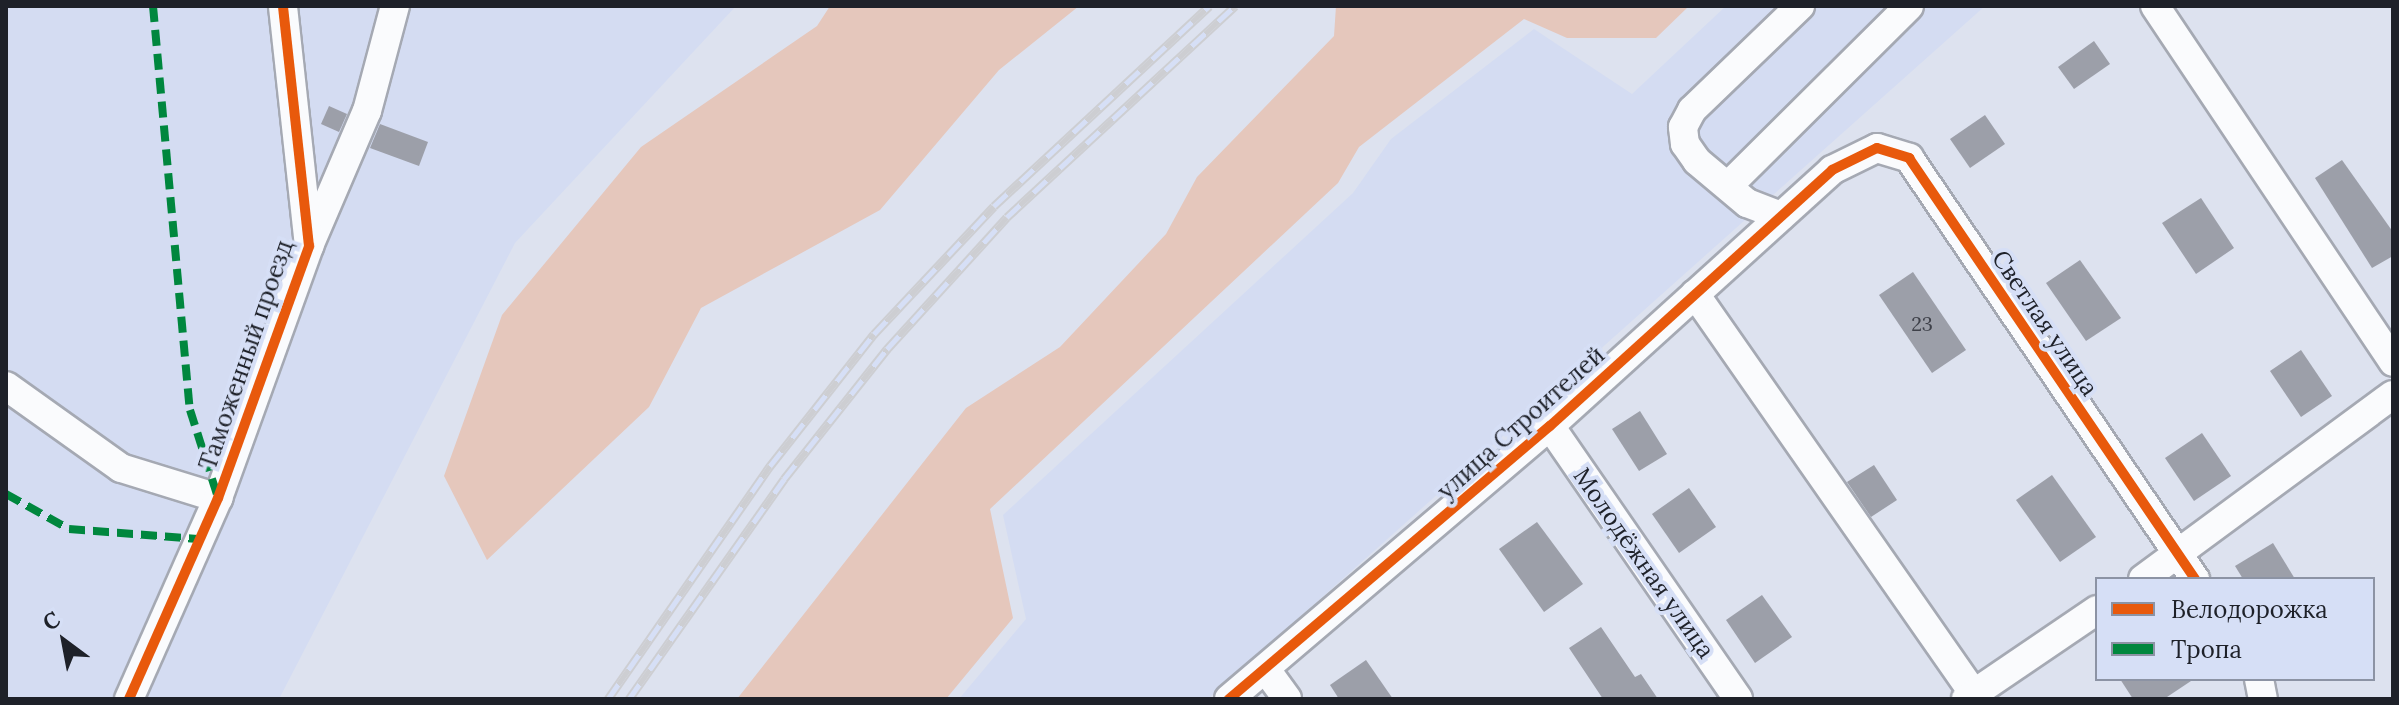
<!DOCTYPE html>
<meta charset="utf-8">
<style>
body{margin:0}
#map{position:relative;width:2399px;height:705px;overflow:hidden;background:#dde2ef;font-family:Lora,serif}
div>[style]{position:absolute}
.built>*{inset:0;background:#d4dcf2}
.green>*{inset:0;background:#e5c7bc}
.building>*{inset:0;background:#9c9fa9}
.roads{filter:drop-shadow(2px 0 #a5a9b3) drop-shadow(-2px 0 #a5a9b3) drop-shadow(0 2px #a5a9b3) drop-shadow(0 -2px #a5a9b3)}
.minor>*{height:28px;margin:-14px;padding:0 14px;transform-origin:14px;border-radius:14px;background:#fafbfd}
.rail>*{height:9px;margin-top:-4.5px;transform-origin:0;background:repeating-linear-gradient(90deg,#d6dff6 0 18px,#cdced2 0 36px);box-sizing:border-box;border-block:2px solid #cdced2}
.quiet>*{height:8px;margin-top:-4px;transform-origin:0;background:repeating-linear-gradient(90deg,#00873e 0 16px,transparent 0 24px)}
.cycleway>*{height:10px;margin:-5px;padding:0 5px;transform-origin:5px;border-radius:5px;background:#e8590c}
span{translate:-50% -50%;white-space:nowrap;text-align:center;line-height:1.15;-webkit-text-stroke:8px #d6dff6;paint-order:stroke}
.number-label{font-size:20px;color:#3e4049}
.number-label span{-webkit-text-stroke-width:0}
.street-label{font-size:24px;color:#1e2129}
.frame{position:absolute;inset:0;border:8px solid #1e2129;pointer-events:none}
.legend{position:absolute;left:2095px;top:577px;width:280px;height:104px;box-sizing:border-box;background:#d6dff6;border:2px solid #8c93a4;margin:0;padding:10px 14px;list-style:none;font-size:24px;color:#1e2129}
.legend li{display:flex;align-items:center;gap:16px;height:40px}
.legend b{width:40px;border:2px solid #8c93a4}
.north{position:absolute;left:24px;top:601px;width:80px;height:80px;-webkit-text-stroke:6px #d6dff6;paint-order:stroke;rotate:328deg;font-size:22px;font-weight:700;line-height:32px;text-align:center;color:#1e2129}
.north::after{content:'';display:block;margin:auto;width:28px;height:36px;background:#1e2129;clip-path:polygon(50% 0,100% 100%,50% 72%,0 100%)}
</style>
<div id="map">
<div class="built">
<i style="clip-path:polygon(6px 6px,736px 6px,515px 243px,279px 699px,6px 699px)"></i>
<i style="clip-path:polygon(1726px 6px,1985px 6px,1208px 699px,959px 699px,1026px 619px,1003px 515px,1353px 193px,1391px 139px,1534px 29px,1632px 94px)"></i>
</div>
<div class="green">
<i style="clip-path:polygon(830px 6px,1079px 6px,999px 70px,880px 210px,701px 308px,649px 407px,487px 560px,444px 476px,502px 315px,641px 147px,817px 26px)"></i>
<i style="clip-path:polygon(1336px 6px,1689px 6px,1656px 38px,1567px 38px,1524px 19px,1359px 147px,1338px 183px,990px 509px,1013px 618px,946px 699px,737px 699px,966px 408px,1060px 347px,1166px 234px,1197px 177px,1334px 36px)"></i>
</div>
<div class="building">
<i style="clip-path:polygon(2094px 41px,2110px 64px,2074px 89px,2058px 67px)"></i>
<i style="clip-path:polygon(329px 106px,347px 114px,339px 132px,321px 124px)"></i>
<i style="clip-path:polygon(1985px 115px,2005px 144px,1970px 168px,1950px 139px)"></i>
<i style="clip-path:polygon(380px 124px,428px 142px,419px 166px,370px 148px)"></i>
<i style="clip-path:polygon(2342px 160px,2393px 232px,2393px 256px,2372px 268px,2315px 178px)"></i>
<i style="clip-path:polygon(2201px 198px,2234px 248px,2196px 274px,2162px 223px)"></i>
<i style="clip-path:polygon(2080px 260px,2121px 318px,2086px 341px,2046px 283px)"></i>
<i style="clip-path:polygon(1913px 272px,1966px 350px,1932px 373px,1879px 295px)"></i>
<i style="clip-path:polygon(2301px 350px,2332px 396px,2301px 417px,2270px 371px)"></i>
<i style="clip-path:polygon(1640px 411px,1667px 454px,1639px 471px,1612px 429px)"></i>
<i style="clip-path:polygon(2202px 433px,2231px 476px,2194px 501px,2165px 458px)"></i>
<i style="clip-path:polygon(1874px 465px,1897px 500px,1871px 517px,1847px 482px)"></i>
<i style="clip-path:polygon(2052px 475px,2096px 537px,2060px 562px,2016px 500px)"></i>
<i style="clip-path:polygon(1689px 488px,1716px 527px,1679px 553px,1652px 514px)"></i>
<i style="clip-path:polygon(1537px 522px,1583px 584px,1544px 612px,1499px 549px)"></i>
<i style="clip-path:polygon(2273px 543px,2295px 579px,2243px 579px,2235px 566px)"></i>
<i style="clip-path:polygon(1762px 595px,1792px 637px,1755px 663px,1726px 620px)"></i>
<i style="clip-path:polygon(1601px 627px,1635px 677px,1641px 674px,1658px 699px,1603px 699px,1569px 648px)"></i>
<i style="clip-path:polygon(1366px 660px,1393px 699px,1339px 699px,1330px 685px)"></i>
<i style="clip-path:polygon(2120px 679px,2194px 679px,2164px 699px,2133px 699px)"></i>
</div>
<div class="roads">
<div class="minor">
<i style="left:2155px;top:6px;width:428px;rotate:56.2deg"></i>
<i style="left:1728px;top:186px;width:255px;rotate:-44.8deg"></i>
<i style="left:1781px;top:216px;width:36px;rotate:-159deg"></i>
<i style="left:1747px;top:203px;width:65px;rotate:-140deg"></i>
<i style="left:1697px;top:161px;width:21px;rotate:-125deg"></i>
<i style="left:1685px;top:144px;width:17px;rotate:-97deg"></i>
<i style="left:1683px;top:127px;width:19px;rotate:-62deg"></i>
<i style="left:1692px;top:110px;width:150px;rotate:-43.9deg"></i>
<i style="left:309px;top:246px;width:147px;rotate:-66.8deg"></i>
<i style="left:367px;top:111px;width:109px;rotate:-75.1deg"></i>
<i style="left:1695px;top:294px;width:494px;rotate:55.1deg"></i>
<i style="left:6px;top:386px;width:141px;rotate:35.5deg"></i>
<i style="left:121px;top:468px;width:102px;rotate:17.2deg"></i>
<i style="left:1550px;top:426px;width:331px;rotate:55.4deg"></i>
<i style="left:2143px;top:579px;width:310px;rotate:-36.4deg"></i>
<i style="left:1267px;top:671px;width:34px;rotate:54deg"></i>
<i style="left:2259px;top:679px;width:20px;rotate:79deg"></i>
<i style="left:129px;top:699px;width:220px;rotate:-66.1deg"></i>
<i style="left:218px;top:498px;width:268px;rotate:-70.1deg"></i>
<i style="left:309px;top:246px;width:241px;rotate:-96.2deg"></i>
<i style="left:1229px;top:699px;width:421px;rotate:-40.4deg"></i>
<i style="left:1550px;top:426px;width:381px;rotate:-42.2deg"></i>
<i style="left:1832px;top:170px;width:50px;rotate:-26.1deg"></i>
<i style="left:1877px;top:148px;width:34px;rotate:17deg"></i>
<i style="left:1909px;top:158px;width:509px;rotate:55.81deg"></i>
<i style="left:1966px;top:699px;width:158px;rotate:-34.2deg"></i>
</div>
</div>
<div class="rail">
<i style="left:608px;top:699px;width:284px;rotate:-55.2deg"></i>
<i style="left:770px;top:466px;width:168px;rotate:-51.8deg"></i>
<i style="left:874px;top:334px;width:175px;rotate:-46.8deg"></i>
<i style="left:994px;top:206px;width:294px;rotate:-42.9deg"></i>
<i style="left:629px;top:699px;width:269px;rotate:-54.8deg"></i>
<i style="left:784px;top:479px;width:166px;rotate:-51.6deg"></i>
<i style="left:887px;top:349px;width:178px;rotate:-47.7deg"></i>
<i style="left:1007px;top:217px;width:311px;rotate:-42.8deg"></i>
</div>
<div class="quiet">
<i style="left:153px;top:6px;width:406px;rotate:84.8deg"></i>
<i style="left:190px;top:410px;width:92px;rotate:72.3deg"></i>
<i style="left:6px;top:494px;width:72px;rotate:29.1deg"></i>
<i style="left:69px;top:529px;width:129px;rotate:4.4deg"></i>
</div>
<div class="cycleway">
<i style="left:129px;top:699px;width:220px;rotate:-66.1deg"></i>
<i style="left:218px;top:498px;width:268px;rotate:-70.1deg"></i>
<i style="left:309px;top:246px;width:241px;rotate:-96.2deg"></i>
<i style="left:1229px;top:699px;width:421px;rotate:-40.4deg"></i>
<i style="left:1550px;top:426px;width:381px;rotate:-42.2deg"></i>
<i style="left:1832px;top:170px;width:50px;rotate:-26.1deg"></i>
<i style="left:1877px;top:148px;width:34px;rotate:17deg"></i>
<i style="left:1909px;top:158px;width:509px;rotate:55.81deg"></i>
</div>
<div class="number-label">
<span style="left:1922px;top:323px">23</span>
</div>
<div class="street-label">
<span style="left:2045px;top:323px;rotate:56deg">Светлая улица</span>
<span style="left:246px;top:355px;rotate:-71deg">Таможенный проезд</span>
<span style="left:1521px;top:423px;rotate:-42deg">улица Строителей</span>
<span style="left:1644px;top:563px;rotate:55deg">Молодёжная улица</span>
</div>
<div class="frame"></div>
<ul class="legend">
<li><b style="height:10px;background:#e8590c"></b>Велодорожка</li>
<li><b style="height:10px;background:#00873e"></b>Тропа</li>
</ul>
<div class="north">С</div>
</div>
